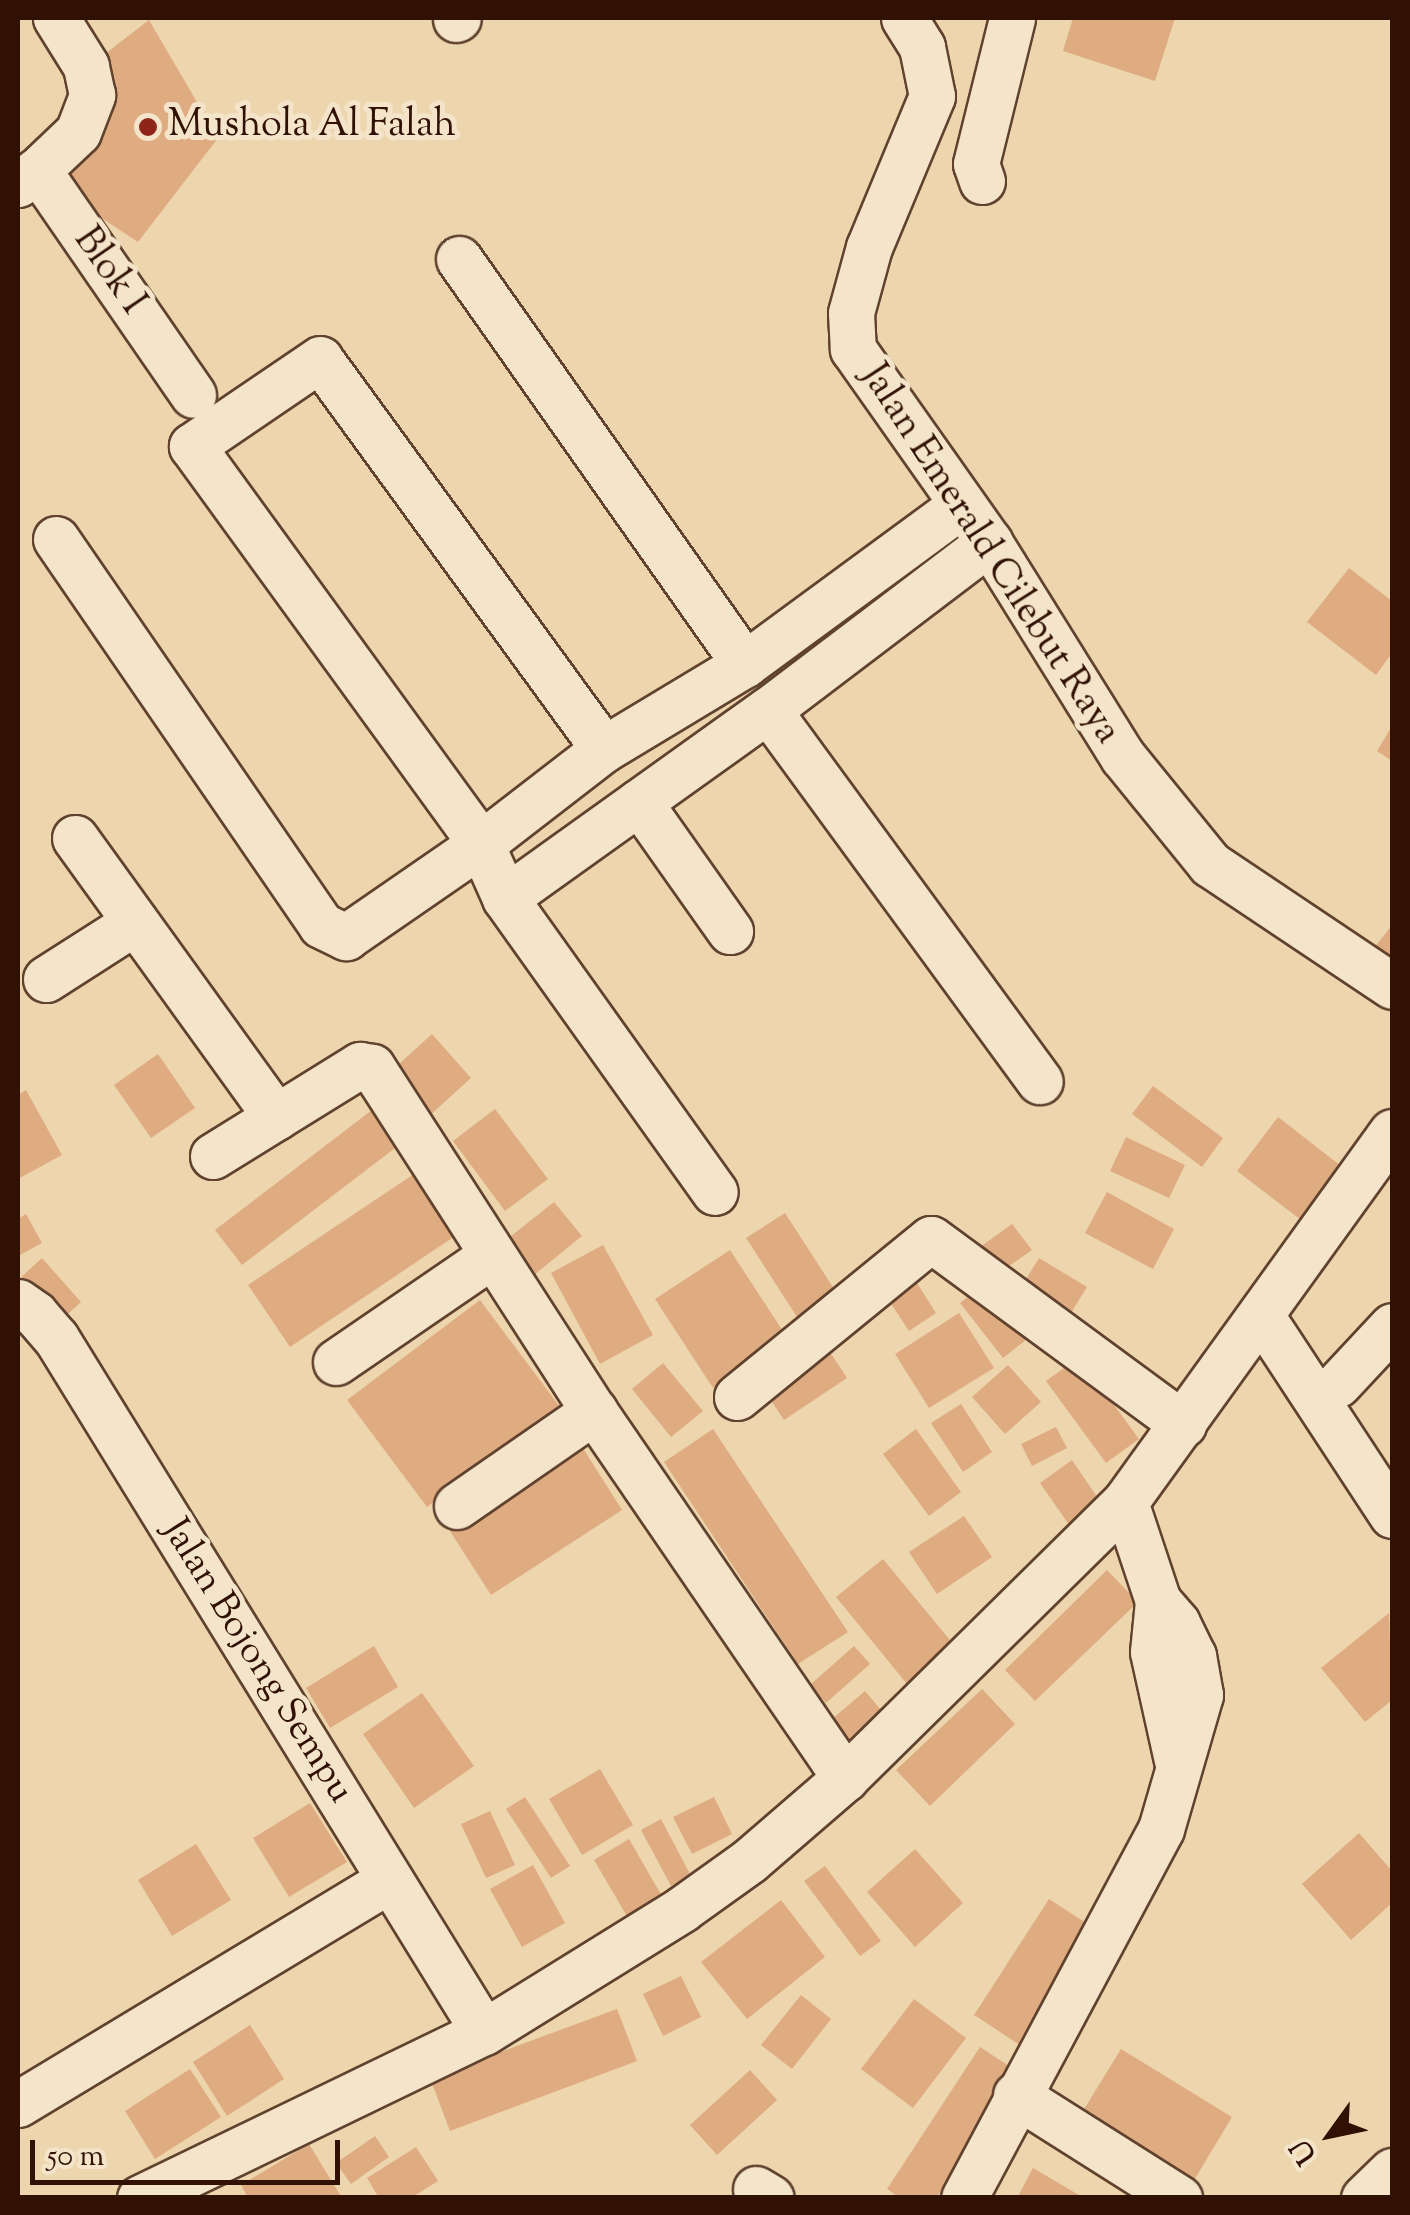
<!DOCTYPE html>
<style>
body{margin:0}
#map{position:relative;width:1410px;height:2215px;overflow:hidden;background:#edd6ae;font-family:"Sorts Mill Goudy",serif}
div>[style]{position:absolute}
.building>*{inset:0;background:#dfab81}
.roads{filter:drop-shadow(2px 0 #60422e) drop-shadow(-2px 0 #60422e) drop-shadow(0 2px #60422e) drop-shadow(0 -2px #60422e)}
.minor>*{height:45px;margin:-22.5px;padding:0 22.5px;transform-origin:22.5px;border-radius:22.5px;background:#f3e4ca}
.dots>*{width:28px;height:28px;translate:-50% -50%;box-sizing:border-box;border:5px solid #f3e4ca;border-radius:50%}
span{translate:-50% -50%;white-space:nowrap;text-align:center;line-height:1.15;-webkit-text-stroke:10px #f3e4ca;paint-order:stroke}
.poi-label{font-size:38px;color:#311103}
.left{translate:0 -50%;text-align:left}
.street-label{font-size:38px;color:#311103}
.frame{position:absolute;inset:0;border:20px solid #311103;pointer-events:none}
.north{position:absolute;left:1280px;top:2085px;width:100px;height:100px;-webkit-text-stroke:8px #f3e4ca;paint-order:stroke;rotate:237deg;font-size:28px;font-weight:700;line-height:40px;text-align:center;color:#311103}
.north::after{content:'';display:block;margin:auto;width:35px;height:45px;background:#311103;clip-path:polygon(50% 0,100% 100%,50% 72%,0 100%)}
.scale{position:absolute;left:30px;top:2140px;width:310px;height:45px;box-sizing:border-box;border:5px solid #311103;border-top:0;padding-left:12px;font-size:30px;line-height:35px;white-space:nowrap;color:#311103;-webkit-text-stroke:8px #f3e4ca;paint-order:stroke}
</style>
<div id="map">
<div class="building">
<i style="clip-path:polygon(1073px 18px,1175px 18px,1155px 81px,1063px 51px)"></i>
<i style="clip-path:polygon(149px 20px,218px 138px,138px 242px,77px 202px,49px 162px,88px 67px)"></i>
<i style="clip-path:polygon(1349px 568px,1392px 601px,1392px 653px,1376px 675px,1307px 622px)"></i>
<i style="clip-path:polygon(1392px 726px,1392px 761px,1377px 751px)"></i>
<i style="clip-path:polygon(1392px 925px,1392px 978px,1367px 957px)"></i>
<i style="clip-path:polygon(432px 1034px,471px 1078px,427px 1118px,388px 1074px)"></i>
<i style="clip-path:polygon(158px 1054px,195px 1108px,151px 1138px,114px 1085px)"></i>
<i style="clip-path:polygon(1153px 1086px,1223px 1138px,1202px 1167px,1132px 1114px)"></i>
<i style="clip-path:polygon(26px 1090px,62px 1155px,18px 1179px,18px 1095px)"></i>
<i style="clip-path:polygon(495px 1109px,548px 1179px,505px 1211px,453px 1141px)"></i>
<i style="clip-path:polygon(372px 1110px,399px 1145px,242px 1265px,215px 1230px)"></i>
<i style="clip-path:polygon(1278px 1117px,1350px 1173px,1309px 1226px,1237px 1171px)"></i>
<i style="clip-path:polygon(1126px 1137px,1185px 1165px,1169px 1198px,1110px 1171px)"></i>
<i style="clip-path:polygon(420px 1170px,461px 1232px,290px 1347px,248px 1285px)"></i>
<i style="clip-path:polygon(1107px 1192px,1174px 1229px,1153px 1269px,1085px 1233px)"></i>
<i style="clip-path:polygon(554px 1202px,582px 1236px,534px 1275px,506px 1240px)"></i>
<i style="clip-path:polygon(785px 1213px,838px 1295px,799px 1320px,746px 1238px)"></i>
<i style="clip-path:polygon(26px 1214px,42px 1243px,18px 1256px,18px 1219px)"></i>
<i style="clip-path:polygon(1012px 1224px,1032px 1250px,999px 1273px,980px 1247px)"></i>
<i style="clip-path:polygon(603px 1245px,653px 1335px,600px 1364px,551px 1273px)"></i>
<i style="clip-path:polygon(730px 1250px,788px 1339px,713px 1388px,655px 1299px)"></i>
<i style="clip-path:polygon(42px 1258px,81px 1302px,53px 1328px,18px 1289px,18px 1280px)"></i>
<i style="clip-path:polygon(1039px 1258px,1087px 1287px,1066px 1321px,1018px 1292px)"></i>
<i style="clip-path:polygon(908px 1269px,936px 1313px,909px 1331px,880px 1287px)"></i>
<i style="clip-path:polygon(988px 1281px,1031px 1336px,1003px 1358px,960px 1303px)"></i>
<i style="clip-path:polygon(480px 1300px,560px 1407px,427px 1507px,347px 1400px)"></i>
<i style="clip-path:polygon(959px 1313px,994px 1368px,929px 1408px,895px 1354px)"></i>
<i style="clip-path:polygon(830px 1352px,847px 1378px,784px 1420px,767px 1394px)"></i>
<i style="clip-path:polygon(1079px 1357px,1139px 1439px,1106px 1463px,1046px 1381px)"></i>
<i style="clip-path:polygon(663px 1363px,703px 1411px,671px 1437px,632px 1389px)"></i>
<i style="clip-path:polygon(1008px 1365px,1041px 1402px,1005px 1434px,972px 1397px)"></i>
<i style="clip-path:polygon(961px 1404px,992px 1452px,963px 1472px,931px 1423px)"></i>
<i style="clip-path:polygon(1056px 1427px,1067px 1448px,1032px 1466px,1021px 1444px)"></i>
<i style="clip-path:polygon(713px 1429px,848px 1632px,798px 1664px,664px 1462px)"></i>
<i style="clip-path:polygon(916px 1429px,961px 1492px,929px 1516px,883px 1454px)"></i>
<i style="clip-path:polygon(579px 1442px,622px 1510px,491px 1595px,448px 1528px)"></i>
<i style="clip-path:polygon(1072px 1460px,1106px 1510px,1074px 1532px,1040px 1483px)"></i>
<i style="clip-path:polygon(964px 1516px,992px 1557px,937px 1594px,909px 1552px)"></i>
<i style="clip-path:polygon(883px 1559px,954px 1645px,907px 1684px,836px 1597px)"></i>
<i style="clip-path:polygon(1107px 1570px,1138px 1602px,1035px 1701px,1005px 1670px)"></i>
<i style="clip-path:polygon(1389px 1613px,1392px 1700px,1365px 1722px,1321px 1668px)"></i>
<i style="clip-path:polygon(374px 1646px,398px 1687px,330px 1728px,306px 1688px)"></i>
<i style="clip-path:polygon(854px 1646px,870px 1664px,826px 1703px,810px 1685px)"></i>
<i style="clip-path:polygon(982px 1689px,1015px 1724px,930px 1806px,896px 1770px)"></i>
<i style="clip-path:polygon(865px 1691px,892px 1723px,859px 1751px,832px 1719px)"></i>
<i style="clip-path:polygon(422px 1693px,474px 1766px,414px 1808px,363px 1734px)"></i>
<i style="clip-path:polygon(600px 1769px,633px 1825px,582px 1855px,549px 1799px)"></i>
<i style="clip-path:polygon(525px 1797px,570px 1866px,551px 1878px,506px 1809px)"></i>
<i style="clip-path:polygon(714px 1797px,732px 1834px,692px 1854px,673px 1817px)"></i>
<i style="clip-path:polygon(310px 1803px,347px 1862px,289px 1897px,253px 1838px)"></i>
<i style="clip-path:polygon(490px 1811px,515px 1865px,486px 1878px,461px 1824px)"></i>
<i style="clip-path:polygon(661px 1819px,691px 1876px,671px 1886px,641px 1830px)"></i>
<i style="clip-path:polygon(1359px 1833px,1392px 1871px,1392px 1903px,1351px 1940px,1302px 1884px)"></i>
<i style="clip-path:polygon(629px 1839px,663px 1898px,628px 1918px,594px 1860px)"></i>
<i style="clip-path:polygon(196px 1844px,231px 1900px,172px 1936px,138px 1880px)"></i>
<i style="clip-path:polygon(915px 1849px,963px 1903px,915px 1947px,867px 1892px)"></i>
<i style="clip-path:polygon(533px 1865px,565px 1923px,522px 1947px,490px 1889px)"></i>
<i style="clip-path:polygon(825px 1866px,881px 1941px,860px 1956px,804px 1881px)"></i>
<i style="clip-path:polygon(1049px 1899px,1097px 1930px,1023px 2047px,974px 2015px)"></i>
<i style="clip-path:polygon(781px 1900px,825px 1957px,747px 2019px,701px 1962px)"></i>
<i style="clip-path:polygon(681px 1976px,701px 2017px,663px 2036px,643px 1994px)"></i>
<i style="clip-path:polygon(801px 1995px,831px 2019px,792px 2069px,761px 2045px)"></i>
<i style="clip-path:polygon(914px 1999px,966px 2038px,913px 2108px,861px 2069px)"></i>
<i style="clip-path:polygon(617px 2009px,637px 2061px,450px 2131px,430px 2078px)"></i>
<i style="clip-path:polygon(250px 2025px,284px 2079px,227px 2116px,193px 2062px)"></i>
<i style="clip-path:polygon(980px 2047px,1018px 2072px,936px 2198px,900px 2198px,887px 2189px)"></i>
<i style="clip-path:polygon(1121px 2049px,1232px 2117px,1190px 2187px,1078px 2119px)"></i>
<i style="clip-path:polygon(190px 2069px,221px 2117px,155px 2159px,125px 2111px)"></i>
<i style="clip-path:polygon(750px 2070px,777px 2100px,717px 2155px,690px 2125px)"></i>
<i style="clip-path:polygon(375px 2136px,389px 2157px,351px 2184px,336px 2163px)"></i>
<i style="clip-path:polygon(309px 2144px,342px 2198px,248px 2198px,241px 2185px)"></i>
<i style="clip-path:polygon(416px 2147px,438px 2181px,411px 2198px,379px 2198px,367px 2178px)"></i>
<i style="clip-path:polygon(1033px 2168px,1084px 2198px,1017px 2198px)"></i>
</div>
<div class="roads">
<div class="minor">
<i style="left:904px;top:18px;width:34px;rotate:58deg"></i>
<i style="left:922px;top:47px;width:50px;rotate:78.5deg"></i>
<i style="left:932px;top:96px;width:164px;rotate:112.6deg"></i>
<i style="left:869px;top:247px;width:68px;rotate:105.3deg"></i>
<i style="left:851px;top:313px;width:36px;rotate:87deg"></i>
<i style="left:853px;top:349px;width:236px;rotate:54.8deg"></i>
<i style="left:989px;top:542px;width:253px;rotate:58.1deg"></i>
<i style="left:1123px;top:757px;width:138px;rotate:50.9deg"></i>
<i style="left:1210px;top:864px;width:219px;rotate:33.8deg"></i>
<i style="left:456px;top:19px;width:2px;rotate:-27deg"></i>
<i style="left:38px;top:170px;width:55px;rotate:-43.5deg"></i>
<i style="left:78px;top:132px;width:40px;rotate:-69deg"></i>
<i style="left:92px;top:95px;width:30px;rotate:-102deg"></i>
<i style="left:86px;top:66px;width:57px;rotate:-122deg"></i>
<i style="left:982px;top:181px;width:18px;rotate:-109deg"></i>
<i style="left:976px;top:164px;width:150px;rotate:-76.1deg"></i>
<i style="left:18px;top:184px;width:24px;rotate:-35deg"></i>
<i style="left:38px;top:170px;width:273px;rotate:55.4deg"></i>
<i style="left:459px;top:259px;width:496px;rotate:54.8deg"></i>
<i style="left:56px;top:539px;width:468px;rotate:55.5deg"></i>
<i style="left:321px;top:925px;width:28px;rotate:26deg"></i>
<i style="left:346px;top:937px;width:164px;rotate:-34.6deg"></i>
<i style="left:481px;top:844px;width:155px;rotate:-37.7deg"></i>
<i style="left:604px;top:749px;width:165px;rotate:-31.1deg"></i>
<i style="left:745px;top:664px;width:267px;rotate:-36.3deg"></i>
<i style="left:768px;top:710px;width:460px;rotate:53.8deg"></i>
<i style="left:604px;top:749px;width:482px;rotate:-126.1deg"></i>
<i style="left:320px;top:359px;width:155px;rotate:145.8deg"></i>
<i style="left:192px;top:446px;width:492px;rotate:54deg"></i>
<i style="left:481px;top:844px;width:59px;rotate:66deg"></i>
<i style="left:505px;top:898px;width:361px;rotate:54.5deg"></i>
<i style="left:639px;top:802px;width:158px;rotate:54.8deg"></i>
<i style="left:75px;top:838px;width:344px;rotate:54.2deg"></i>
<i style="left:505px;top:898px;width:323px;rotate:-35.6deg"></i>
<i style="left:768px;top:710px;width:278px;rotate:-37.2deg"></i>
<i style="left:46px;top:979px;width:106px;rotate:-32.6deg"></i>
<i style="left:213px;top:1156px;width:173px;rotate:-31.8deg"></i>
<i style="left:360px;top:1065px;width:12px;rotate:9deg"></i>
<i style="left:372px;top:1067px;width:409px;rotate:57.2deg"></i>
<i style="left:594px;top:1411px;width:445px;rotate:55.6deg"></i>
<i style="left:18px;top:1302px;width:21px;rotate:35deg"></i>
<i style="left:35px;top:1314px;width:32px;rotate:49deg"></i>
<i style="left:56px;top:1338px;width:815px;rotate:58.34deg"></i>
<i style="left:1262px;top:1317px;width:237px;rotate:56.7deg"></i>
<i style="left:336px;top:1362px;width:189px;rotate:-34.4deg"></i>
<i style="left:1338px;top:1384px;width:79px;rotate:-47deg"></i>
<i style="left:737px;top:1397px;width:250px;rotate:-39.2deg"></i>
<i style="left:931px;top:1239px;width:313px;rotate:36.3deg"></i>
<i style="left:457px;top:1506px;width:167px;rotate:-34.7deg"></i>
<i style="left:1158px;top:1601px;width:51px;rotate:95.6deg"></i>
<i style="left:1153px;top:1652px;width:111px;rotate:77.5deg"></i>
<i style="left:1016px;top:2095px;width:193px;rotate:32.3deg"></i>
<i style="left:18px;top:2104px;width:434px;rotate:-31.1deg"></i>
<i style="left:756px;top:2189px;width:17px;rotate:31deg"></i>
<i style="left:140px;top:2198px;width:382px;rotate:-25.8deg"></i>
<i style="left:484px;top:2032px;width:233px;rotate:-31.8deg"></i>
<i style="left:682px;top:1909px;width:82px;rotate:-35.6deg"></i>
<i style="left:749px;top:1861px;width:127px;rotate:-40.8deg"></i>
<i style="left:845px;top:1778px;width:393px;rotate:-44.6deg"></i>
<i style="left:1125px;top:1502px;width:456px;rotate:-54.2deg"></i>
<i style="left:964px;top:2198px;width:418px;rotate:-61.9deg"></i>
<i style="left:1161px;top:1829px;width:140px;rotate:-73.8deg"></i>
<i style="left:1200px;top:1695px;width:40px;rotate:-100deg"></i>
<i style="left:1193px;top:1656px;width:37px;rotate:-116deg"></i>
<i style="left:1177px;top:1623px;width:29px;rotate:-131deg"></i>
<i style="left:1158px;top:1601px;width:104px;rotate:-108.4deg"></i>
<i style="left:1364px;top:2198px;width:39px;rotate:-44deg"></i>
</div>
</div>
<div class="dots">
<i style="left:148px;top:127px;background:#8f2418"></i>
</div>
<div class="poi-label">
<span class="left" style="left:168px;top:127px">Mushola Al Falah</span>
</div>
<div class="street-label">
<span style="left:108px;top:272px;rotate:55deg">Blok I</span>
<span style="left:989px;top:555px;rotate:57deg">Jalan Emerald Cilebut Raya</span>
<span style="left:256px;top:1662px;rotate:58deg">Jalan Bojong Sempu</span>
</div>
<div class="frame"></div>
<div class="north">U</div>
<div class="scale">50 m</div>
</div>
